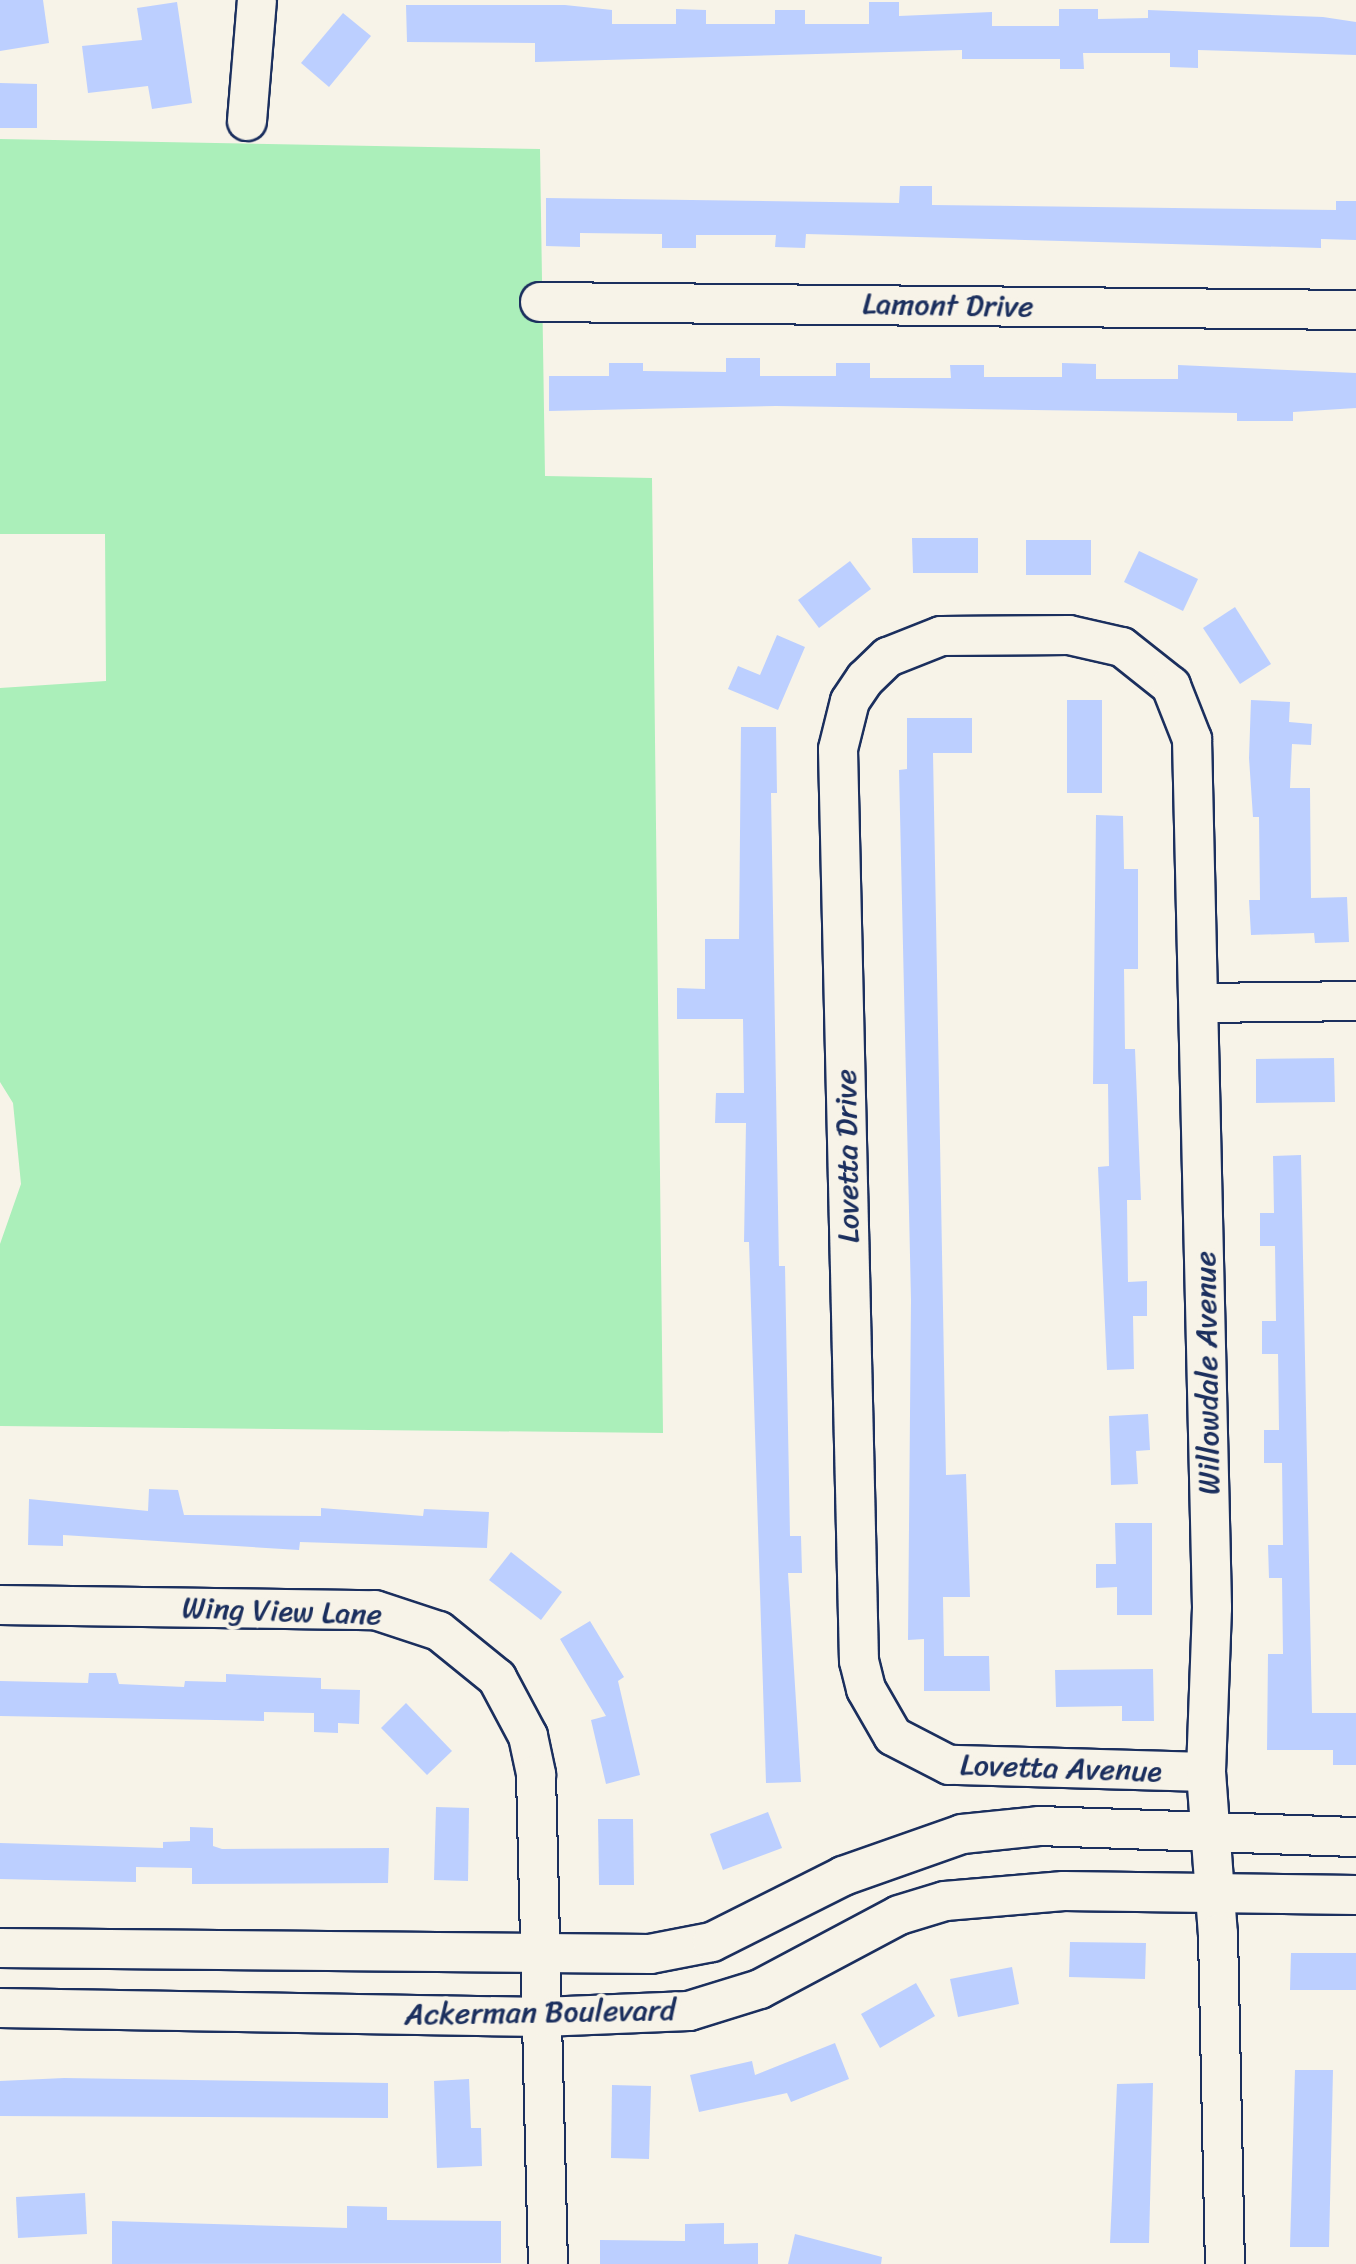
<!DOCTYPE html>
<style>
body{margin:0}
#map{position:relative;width:1356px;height:2264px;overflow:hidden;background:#f7f3e8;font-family:Sriracha,sans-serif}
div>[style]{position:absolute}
.green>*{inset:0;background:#abefba}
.building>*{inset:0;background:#bccfff}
.roads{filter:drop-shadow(2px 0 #1b2f5e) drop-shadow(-2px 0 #1b2f5e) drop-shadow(0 2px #1b2f5e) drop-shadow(0 -2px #1b2f5e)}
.minor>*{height:38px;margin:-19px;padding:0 19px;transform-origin:19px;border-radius:19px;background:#f7f3e8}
span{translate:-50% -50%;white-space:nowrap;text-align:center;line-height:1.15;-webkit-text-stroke:8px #f7f3e8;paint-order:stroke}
.street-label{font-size:30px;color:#1b2f5e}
</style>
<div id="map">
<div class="green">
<i style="clip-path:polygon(0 139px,540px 149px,545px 476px,652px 478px,663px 1433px,0 1426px,0 1244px,21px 1184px,13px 1103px,0 1082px,0 688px,106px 681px,105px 534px,0 534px)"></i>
</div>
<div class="building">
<i style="clip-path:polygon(0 0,43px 0,49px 43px,0 51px)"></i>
<i style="clip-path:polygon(177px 2px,192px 103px,152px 109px,148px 86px,88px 93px,82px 46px,142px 40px,137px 8px)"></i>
<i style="clip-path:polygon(869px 2px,899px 2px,899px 16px,992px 12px,992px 26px,1059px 26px,1059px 9px,1098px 9px,1098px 19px,1148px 18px,1148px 10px,1323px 17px,1356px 22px,1356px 55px,1198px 50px,1198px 68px,1170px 67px,1170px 53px,1083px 53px,1084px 69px,1060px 69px,1060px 59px,962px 59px,962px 50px,535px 62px,535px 43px,407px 42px,406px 5px,565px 5px,612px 10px,612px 24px,676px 24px,676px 9px,706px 10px,706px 24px,775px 24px,775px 10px,805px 10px,805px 24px,869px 24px)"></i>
<i style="clip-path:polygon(343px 13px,371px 36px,329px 87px,301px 63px)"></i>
<i style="clip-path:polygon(0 83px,37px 84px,37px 128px,0 128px)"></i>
<i style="clip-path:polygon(900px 186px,932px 186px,932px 205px,1336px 210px,1336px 201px,1356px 201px,1356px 240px,1321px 239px,1321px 248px,806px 234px,805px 248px,775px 247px,776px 235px,696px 235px,696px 248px,662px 248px,662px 234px,580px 233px,580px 247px,546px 246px,546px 198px,899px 203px)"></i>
<i style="clip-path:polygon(726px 358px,760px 358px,760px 376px,836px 376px,836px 363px,870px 363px,870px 378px,951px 378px,950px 365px,984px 365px,984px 377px,1062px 377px,1062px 363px,1096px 364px,1096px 379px,1178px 379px,1178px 365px,1356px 373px,1356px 408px,1293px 412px,1293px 421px,1237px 421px,1237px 413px,776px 406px,549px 411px,549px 376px,609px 376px,609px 363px,643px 363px,643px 371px,726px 372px)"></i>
<i style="clip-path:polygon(912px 538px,978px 538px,978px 573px,913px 573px)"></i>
<i style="clip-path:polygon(1026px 540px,1091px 540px,1091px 575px,1026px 575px)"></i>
<i style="clip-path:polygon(1139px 551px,1198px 579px,1183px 611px,1124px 582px)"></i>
<i style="clip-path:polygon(850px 561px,871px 589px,819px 628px,798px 600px)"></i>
<i style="clip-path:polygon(1235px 607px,1271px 664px,1240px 684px,1203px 628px)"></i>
<i style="clip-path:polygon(777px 635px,805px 647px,778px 710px,728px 689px,738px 666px,760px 675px)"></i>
<i style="clip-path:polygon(1067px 700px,1102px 700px,1102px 793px,1067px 793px)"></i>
<i style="clip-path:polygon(1251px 700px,1290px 702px,1289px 722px,1312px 724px,1311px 745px,1292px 744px,1290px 788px,1310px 788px,1311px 898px,1347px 897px,1349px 942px,1315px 943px,1314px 933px,1251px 935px,1249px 900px,1260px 900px,1259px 817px,1253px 817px,1249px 758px)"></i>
<i style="clip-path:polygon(907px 718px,972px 718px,972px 753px,933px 753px,946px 1475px,966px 1474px,970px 1597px,943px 1597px,944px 1656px,989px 1656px,990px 1691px,924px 1691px,924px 1639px,908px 1640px,911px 1300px,899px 770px,907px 769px)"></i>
<i style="clip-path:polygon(741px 727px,776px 727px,777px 793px,771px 793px,779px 1266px,785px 1266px,790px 1536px,801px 1536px,802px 1573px,788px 1573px,801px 1782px,766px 1783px,749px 1242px,744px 1242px,746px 1123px,715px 1123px,716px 1093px,744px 1093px,743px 1019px,677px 1019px,677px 988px,705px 989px,705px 939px,739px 939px)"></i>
<i style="clip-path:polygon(1096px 815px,1123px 816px,1124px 869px,1138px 869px,1138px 969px,1124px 969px,1125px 1049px,1135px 1049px,1141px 1200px,1127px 1200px,1128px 1282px,1147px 1281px,1147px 1316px,1133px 1316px,1134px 1369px,1107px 1370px,1098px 1167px,1109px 1166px,1108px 1084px,1093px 1084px)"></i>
<i style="clip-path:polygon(1334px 1058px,1335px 1102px,1256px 1103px,1256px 1059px)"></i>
<i style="clip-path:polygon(1301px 1155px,1312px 1713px,1356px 1713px,1356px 1765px,1333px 1765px,1333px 1750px,1267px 1750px,1268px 1654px,1283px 1654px,1282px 1578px,1269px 1578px,1268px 1545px,1283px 1545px,1282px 1463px,1264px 1463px,1264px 1430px,1279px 1430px,1278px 1354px,1262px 1354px,1262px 1321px,1276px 1321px,1275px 1246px,1260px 1246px,1260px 1213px,1274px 1213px,1273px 1156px)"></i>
<i style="clip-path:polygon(1148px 1414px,1150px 1450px,1136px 1451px,1138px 1484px,1111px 1485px,1109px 1416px)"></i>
<i style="clip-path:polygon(149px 1489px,178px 1490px,184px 1515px,321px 1516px,321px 1508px,423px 1516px,424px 1509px,489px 1512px,487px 1548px,300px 1542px,299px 1550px,63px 1535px,63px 1546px,28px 1545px,29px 1499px,148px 1511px)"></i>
<i style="clip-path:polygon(1115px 1523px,1152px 1523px,1152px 1615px,1117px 1615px,1117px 1587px,1096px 1588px,1096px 1564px,1116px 1564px)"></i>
<i style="clip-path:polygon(511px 1552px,562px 1592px,541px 1620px,489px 1580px)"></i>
<i style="clip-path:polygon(590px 1621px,624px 1677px,618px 1681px,640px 1775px,606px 1784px,591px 1720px,606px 1716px,560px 1639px)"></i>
<i style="clip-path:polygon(1153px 1669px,1154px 1721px,1122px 1721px,1122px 1706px,1056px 1707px,1055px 1670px)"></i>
<i style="clip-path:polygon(89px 1673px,116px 1673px,119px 1684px,184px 1687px,185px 1681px,226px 1682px,226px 1674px,321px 1678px,321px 1689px,360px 1690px,359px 1724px,338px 1723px,338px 1733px,314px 1732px,314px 1713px,264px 1712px,264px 1721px,0 1716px,0 1681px,88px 1683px)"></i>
<i style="clip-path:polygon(406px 1703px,452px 1751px,427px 1775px,381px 1728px)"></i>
<i style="clip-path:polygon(436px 1807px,469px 1808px,468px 1881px,434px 1880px)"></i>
<i style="clip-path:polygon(768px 1812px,782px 1848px,723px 1870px,710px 1834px)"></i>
<i style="clip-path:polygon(598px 1819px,633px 1819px,634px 1885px,599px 1885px)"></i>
<i style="clip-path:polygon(190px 1827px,213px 1828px,213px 1846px,222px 1849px,389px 1848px,388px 1883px,192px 1884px,192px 1868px,136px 1867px,136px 1882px,0 1879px,0 1843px,163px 1848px,163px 1842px,190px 1841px)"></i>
<i style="clip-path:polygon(1070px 1942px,1146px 1943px,1145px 1979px,1069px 1977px)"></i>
<i style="clip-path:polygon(1291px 1953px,1356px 1953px,1356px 1990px,1290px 1990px)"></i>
<i style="clip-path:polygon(1012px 1967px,1019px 2004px,958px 2017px,950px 1979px)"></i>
<i style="clip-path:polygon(916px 1983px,935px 2016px,880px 2048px,861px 2014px)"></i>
<i style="clip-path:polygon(835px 2043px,849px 2079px,791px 2102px,787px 2093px,699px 2112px,690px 2075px,752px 2061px,755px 2075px)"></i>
<i style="clip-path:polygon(1295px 2070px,1333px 2070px,1329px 2247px,1290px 2247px)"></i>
<i style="clip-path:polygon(64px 2078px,388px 2083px,388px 2118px,0 2116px,0 2081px)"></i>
<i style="clip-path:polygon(469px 2079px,471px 2128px,481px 2128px,482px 2166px,437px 2168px,434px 2081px)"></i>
<i style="clip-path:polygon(1153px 2083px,1149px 2243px,1110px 2243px,1117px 2084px)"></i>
<i style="clip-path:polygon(612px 2085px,651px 2086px,649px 2159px,611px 2158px)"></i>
<i style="clip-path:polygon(85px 2193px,87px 2234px,18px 2238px,16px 2197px)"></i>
<i style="clip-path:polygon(347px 2206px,387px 2207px,387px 2220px,501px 2221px,501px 2263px,112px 2264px,112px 2221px,347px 2228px)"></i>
<i style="clip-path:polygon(724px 2223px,724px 2244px,758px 2243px,758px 2264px,600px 2264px,600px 2240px,685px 2241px,685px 2224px)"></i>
<i style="clip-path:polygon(795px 2234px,882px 2257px,881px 2264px,788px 2264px)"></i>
</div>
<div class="roads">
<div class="minor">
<i style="left:247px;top:121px;width:121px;rotate:-85.3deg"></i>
<i style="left:540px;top:302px;width:816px;rotate:0.56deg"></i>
<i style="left:1200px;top:1003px;width:156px;rotate:-0.7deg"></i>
<i style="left:0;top:1605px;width:375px;rotate:0.8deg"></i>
<i style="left:375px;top:1610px;width:67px;rotate:18.2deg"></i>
<i style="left:439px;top:1631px;width:75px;rotate:39deg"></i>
<i style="left:497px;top:1678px;width:66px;rotate:61.9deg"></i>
<i style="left:528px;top:1736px;width:40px;rotate:78deg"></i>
<i style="left:536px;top:1775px;width:489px;rotate:88.6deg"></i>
<i style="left:1206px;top:1772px;width:257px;rotate:-178.4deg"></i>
<i style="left:949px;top:1765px;width:63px;rotate:-152.6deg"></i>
<i style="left:893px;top:1736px;width:54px;rotate:-119.9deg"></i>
<i style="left:866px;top:1689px;width:29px;rotate:-104deg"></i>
<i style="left:859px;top:1661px;width:912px;rotate:-91.32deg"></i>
<i style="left:838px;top:749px;width:49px;rotate:-76deg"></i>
<i style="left:850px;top:701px;width:27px;rotate:-56deg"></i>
<i style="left:865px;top:679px;width:32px;rotate:-44deg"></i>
<i style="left:888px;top:657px;width:57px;rotate:-21.6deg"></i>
<i style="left:941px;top:636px;width:128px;rotate:-0.4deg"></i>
<i style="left:1069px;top:635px;width:54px;rotate:12.8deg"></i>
<i style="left:1122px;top:647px;width:63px;rotate:38.5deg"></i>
<i style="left:1171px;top:686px;width:57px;rotate:68.4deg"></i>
<i style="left:1192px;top:739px;width:869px;rotate:88.68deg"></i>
<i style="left:1212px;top:1608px;width:164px;rotate:92.1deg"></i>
<i style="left:1206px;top:1772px;width:162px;rotate:85.8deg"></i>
<i style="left:1218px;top:1934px;width:330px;rotate:88.8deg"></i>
<i style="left:0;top:1948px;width:650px;rotate:0.53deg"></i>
<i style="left:650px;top:1954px;width:63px;rotate:-11deg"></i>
<i style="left:712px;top:1942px;width:147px;rotate:-26.7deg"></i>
<i style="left:843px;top:1876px;width:126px;rotate:-19.4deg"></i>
<i style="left:962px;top:1834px;width:77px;rotate:-5.9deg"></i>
<i style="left:1039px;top:1826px;width:317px;rotate:2deg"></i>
<i style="left:0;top:2008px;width:542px;rotate:0.95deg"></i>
<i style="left:542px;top:2017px;width:147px;rotate:-2.3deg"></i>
<i style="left:689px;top:2011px;width:74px;rotate:-17.2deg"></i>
<i style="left:760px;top:1989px;width:157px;rotate:-28deg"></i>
<i style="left:899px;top:1915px;width:48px;rotate:-16.9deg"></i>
<i style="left:945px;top:1901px;width:119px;rotate:-4.8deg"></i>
<i style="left:1064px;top:1891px;width:292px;rotate:0.8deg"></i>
</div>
</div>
<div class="street-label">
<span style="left:948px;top:305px;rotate:1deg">Lamont Drive</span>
<span style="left:847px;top:1156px;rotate:-91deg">Lovetta Drive</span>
<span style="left:1207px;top:1373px;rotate:-91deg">Willowdale Avenue</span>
<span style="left:282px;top:1611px;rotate:2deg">Wing View Lane</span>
<span style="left:1061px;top:1768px;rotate:2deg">Lovetta Avenue</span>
<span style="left:540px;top:2012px;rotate:-1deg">Ackerman Boulevard</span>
</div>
</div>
